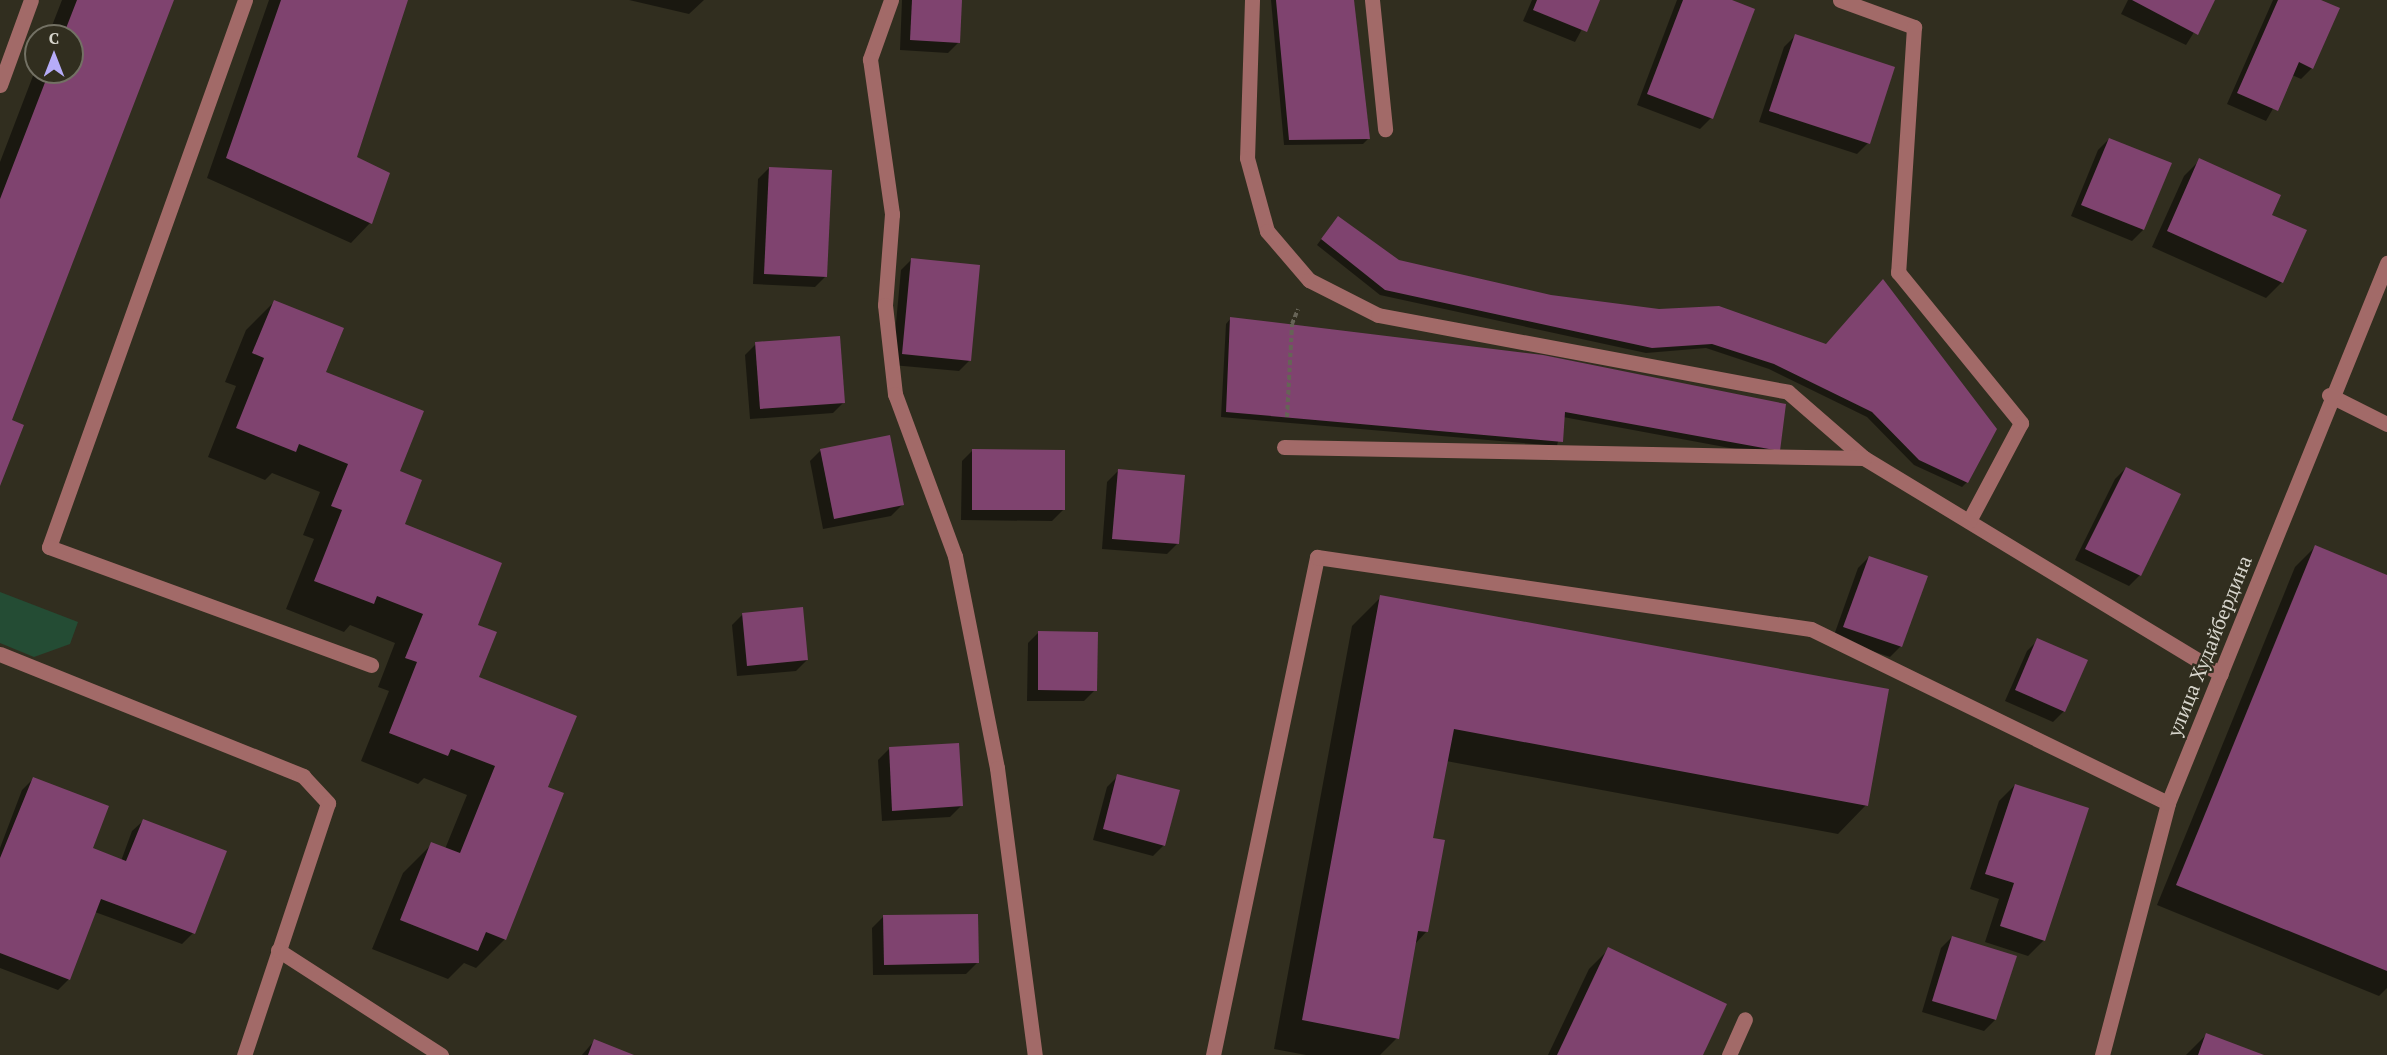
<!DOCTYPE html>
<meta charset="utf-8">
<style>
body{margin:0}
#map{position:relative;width:2387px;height:1055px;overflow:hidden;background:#312e1f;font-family:"PT Serif",serif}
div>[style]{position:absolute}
.green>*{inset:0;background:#244c34}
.shadow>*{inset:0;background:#0007}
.building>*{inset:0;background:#7f436f}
.path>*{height:4px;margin-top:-2px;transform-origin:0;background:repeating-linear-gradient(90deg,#666356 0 4.5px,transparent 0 7.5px)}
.minor>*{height:15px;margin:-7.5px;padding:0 7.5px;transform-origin:7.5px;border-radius:7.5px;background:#a26a68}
span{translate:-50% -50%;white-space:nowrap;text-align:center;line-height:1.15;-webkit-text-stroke:4.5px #312e1f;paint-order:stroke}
.street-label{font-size:20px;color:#d7d5cc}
.north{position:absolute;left:24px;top:24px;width:60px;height:60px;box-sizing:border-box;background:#312e1f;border:2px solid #737164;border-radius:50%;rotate:0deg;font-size:16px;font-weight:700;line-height:24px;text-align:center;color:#d7d5cc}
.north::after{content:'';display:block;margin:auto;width:21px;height:27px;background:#b6acf8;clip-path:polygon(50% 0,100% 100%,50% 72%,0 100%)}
</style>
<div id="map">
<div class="green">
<i style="clip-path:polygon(0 592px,78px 622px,70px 644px,34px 657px,0 643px)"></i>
</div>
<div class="shadow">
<i style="clip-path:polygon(62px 0,173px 0,10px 421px,0 482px,0 162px,36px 68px,72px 72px,72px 36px,48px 36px)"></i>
<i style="clip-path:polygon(269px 0,406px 0,355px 158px,370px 223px,351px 243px,207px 178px)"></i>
<i style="clip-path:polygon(629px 0,704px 0,689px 14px)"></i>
<i style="clip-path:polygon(902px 0,961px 0,959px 42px,948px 53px,900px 50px)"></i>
<i style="clip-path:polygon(1271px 0,1353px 0,1368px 139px,1363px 144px,1284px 145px)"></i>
<i style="clip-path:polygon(1532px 0,1598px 0,1575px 42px,1523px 21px)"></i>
<i style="clip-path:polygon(1677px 0,1728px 0,1711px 118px,1700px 129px,1637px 105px)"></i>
<i style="clip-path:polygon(2128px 0,2214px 0,2186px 45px,2121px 14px)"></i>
<i style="clip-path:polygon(2273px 0,2317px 0,2312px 68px,2301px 79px,2292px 75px,2266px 121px,2227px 104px)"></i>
<i style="clip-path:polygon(1795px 36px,1868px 143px,1857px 154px,1759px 122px,1784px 47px)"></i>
<i style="clip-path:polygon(2109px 139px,2143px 230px,2132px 241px,2071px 216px,2098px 150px)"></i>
<i style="clip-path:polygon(2200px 160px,2270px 216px,2282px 282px,2266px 298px,2152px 247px,2184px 176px)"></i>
<i style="clip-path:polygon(769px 168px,826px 276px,815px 287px,753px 284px,758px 179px)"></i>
<i style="clip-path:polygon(1333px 223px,1398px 261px,1551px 296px,1826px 346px,1967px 482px,1962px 487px,1914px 465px,1867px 417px,1769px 369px,1706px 348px,1646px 353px,1380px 295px,1317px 245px)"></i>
<i style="clip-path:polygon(912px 259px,970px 360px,959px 371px,892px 365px,901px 270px)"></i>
<i style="clip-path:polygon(274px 302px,398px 472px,403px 525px,476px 626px,477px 678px,546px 787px,505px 939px,476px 968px,464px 963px,448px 979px,372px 949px,403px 873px,432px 844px,445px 849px,467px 795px,424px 778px,418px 784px,361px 761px,389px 691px,378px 687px,395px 643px,350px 625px,344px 632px,286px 609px,314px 539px,303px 535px,320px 492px,272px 473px,265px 480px,208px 457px,236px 386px,225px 382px,246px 330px)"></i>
<i style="clip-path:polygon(1231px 318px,1778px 450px,1773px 456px,1563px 417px,1557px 446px,1221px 417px,1226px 324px)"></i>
<i style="clip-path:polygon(756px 344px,844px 402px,833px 413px,750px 419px,745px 355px)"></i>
<i style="clip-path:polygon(821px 450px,902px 505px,891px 516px,823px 529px,810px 461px)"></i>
<i style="clip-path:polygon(973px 450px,1063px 510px,1052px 521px,961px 520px,962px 461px)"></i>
<i style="clip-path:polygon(2126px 468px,2140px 575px,2129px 586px,2075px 560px,2115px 479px)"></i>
<i style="clip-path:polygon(1118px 471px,1178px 543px,1167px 554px,1102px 549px,1107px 482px)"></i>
<i style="clip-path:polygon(2315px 547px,2387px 576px,2387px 988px,2379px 996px,2157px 905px,2295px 567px)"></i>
<i style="clip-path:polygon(1869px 557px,1901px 646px,1890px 657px,1833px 638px,1858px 568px)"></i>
<i style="clip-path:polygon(1381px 597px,1866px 805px,1838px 834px,1446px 761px,1431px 839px,1427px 931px,1415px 944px,1397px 1038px,1380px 1055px,1306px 1055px,1274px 1049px,1352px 626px)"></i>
<i style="clip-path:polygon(743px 614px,807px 660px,796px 671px,737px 676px,732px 625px)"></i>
<i style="clip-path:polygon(1039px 632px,1095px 690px,1084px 701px,1027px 701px,1028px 643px)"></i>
<i style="clip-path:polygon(2038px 640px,2064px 711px,2053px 722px,2005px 701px,2027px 651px)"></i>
<i style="clip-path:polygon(889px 749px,961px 806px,950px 817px,882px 821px,878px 760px)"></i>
<i style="clip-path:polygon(1118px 776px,1164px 845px,1153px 856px,1093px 840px,1107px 787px)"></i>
<i style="clip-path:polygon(33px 779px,91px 849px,121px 861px,132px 831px,143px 821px,225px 852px,193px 933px,182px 944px,95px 912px,69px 979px,58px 990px,0 968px,0 848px,22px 790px)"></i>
<i style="clip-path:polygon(2015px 785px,2044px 940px,2028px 956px,1985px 942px,1999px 899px,1970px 889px,1999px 801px)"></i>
<i style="clip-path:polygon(883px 917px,977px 963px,966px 974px,873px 975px,872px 928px)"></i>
<i style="clip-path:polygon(1952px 937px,1995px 1020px,1984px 1031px,1922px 1012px,1941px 948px)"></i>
<i style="clip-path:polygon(1609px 949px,1702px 1055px,1548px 1055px,1589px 969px)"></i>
<i style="clip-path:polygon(2206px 1035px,2261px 1055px,2186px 1055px)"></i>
<i style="clip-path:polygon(594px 1041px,631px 1055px,582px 1055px)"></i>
</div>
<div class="building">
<i style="clip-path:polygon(77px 0,174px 0,12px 420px,24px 425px,0 486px,0 199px,49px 72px,72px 72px,72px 36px,63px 36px)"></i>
<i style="clip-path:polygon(281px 0,408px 0,357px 157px,390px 173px,372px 224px,226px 158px)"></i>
<i style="clip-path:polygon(912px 0,962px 0,960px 43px,910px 40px)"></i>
<i style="clip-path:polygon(1276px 0,1354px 0,1370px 139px,1289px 140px)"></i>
<i style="clip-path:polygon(1537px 0,1600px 0,1587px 32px,1533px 10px)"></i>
<i style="clip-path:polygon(1683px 0,1732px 0,1755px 9px,1713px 119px,1647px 94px)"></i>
<i style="clip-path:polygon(2132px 0,2215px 0,2198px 35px)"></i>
<i style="clip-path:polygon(2278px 0,2321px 0,2340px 8px,2313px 69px,2299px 62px,2278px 111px,2237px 93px)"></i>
<i style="clip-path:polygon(1795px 34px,1895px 67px,1870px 144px,1769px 111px)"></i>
<i style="clip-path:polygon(2109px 138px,2172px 163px,2144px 230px,2081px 205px)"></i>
<i style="clip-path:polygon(2199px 158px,2281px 195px,2272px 215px,2307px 230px,2283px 283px,2167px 231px)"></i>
<i style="clip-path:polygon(769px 167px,832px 170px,827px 277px,764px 274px)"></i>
<i style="clip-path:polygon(1338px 216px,1399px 260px,1551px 295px,1659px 309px,1719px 306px,1826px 344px,1883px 279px,1997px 429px,1968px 483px,1919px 460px,1872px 412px,1774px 364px,1712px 344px,1652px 348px,1385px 290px,1321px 239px)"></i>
<i style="clip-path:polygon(911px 258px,980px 265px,971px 361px,902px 354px)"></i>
<i style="clip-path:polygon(274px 300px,344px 328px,326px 372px,424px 411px,400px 471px,422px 480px,405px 524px,502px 563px,478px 625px,497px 632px,479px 677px,577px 716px,548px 787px,564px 793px,506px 940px,486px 932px,478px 951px,400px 920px,431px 842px,460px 853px,495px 766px,451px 749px,448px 756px,389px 733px,417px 662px,405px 658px,423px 614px,377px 596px,374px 604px,314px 581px,342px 510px,331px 506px,348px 464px,299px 444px,296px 452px,236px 428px,264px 358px,252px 353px)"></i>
<i style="clip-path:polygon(1230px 317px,1543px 355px,1786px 404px,1780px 451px,1565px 412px,1563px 442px,1226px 412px)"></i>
<i style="clip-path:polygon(840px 336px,845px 403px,760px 409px,755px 342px)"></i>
<i style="clip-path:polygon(890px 435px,904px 505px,834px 519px,820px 449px)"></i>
<i style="clip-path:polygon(972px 449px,1065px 450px,1065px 510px,972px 510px)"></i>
<i style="clip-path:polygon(2126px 467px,2181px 494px,2141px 576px,2085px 549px)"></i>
<i style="clip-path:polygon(1118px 469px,1185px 475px,1179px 544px,1112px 539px)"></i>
<i style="clip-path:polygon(2315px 545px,2387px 575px,2387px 971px,2176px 885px)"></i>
<i style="clip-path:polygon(1869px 556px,1928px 576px,1902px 647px,1843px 627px)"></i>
<i style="clip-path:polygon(1380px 595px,1889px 689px,1868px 806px,1454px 729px,1433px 838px,1445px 840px,1428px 932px,1418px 931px,1399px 1039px,1302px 1020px)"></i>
<i style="clip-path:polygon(803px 607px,808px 660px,747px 666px,742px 613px)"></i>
<i style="clip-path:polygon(1038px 631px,1098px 632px,1097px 691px,1038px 690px)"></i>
<i style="clip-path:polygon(2037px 638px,2088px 660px,2065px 712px,2015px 690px)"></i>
<i style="clip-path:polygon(959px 743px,963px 806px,892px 811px,889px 747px)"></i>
<i style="clip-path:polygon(1117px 774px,1180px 790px,1165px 846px,1103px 829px)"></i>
<i style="clip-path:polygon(33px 777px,109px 806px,93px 848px,126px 861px,143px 819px,227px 851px,195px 934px,101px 899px,70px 980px,0 953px,0 858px)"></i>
<i style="clip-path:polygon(2015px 784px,2089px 808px,2045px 941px,2000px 926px,2014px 883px,1985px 874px)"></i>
<i style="clip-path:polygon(978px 914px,979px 963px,884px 965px,883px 915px)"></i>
<i style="clip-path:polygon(1952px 936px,2017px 956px,1996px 1020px,1932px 1001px)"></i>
<i style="clip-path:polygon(1608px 947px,1727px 1004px,1703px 1055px,1557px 1055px)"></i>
<i style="clip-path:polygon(2206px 1033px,2264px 1055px,2198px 1055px)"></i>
<i style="clip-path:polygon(594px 1039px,634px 1055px,588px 1055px)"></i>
</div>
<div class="path">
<i style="left:1287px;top:417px;width:93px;rotate:-86.9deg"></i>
<i style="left:1292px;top:324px;width:16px;rotate:-68deg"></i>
</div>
<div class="minor">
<i style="left:245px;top:0;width:581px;rotate:109.71deg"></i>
<i style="left:49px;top:547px;width:343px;rotate:20.1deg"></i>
<i style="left:891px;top:0;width:63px;rotate:109.6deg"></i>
<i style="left:870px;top:59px;width:157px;rotate:81.9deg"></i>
<i style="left:892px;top:214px;width:91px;rotate:94.4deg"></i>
<i style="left:885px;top:305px;width:90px;rotate:83.6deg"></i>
<i style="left:895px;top:394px;width:173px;rotate:69.7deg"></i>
<i style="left:955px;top:556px;width:216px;rotate:78.8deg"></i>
<i style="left:997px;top:768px;width:290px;rotate:82.5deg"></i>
<i style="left:1252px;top:0;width:158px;rotate:91.8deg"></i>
<i style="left:1247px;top:158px;width:76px;rotate:74.7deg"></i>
<i style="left:1267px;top:231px;width:65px;rotate:49.4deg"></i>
<i style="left:1309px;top:280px;width:77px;rotate:26.9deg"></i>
<i style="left:1378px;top:315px;width:417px;rotate:10.6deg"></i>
<i style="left:1788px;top:392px;width:101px;rotate:41deg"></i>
<i style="left:1864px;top:458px;width:417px;rotate:31.2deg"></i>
<i style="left:1372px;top:0;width:130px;rotate:84.2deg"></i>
<i style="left:1840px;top:0;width:79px;rotate:20deg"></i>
<i style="left:1914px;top:27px;width:246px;rotate:93.7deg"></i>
<i style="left:1898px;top:272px;width:195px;rotate:50.8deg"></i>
<i style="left:2021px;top:423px;width:111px;rotate:118deg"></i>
<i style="left:0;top:85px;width:90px;rotate:-70deg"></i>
<i style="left:2329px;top:395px;width:65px;rotate:26.6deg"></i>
<i style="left:1284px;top:447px;width:580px;rotate:1.09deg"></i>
<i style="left:0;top:654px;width:327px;rotate:21.9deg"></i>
<i style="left:303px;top:776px;width:37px;rotate:47deg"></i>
<i style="left:328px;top:803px;width:266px;rotate:108.4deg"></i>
<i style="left:278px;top:950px;width:194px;rotate:32.8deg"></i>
<i style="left:1213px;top:1055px;width:509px;rotate:-78.2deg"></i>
<i style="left:1317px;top:557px;width:499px;rotate:8.3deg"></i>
<i style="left:1811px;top:629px;width:397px;rotate:26deg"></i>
<i style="left:1729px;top:1055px;width:39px;rotate:-66deg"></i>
<i style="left:2102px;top:1055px;width:260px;rotate:-75.3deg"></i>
<i style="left:2168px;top:803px;width:583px;rotate:-67.92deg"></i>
</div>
<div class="street-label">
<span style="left:2209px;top:646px;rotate:-68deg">улица Худайбердина</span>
</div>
<div class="north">С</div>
</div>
